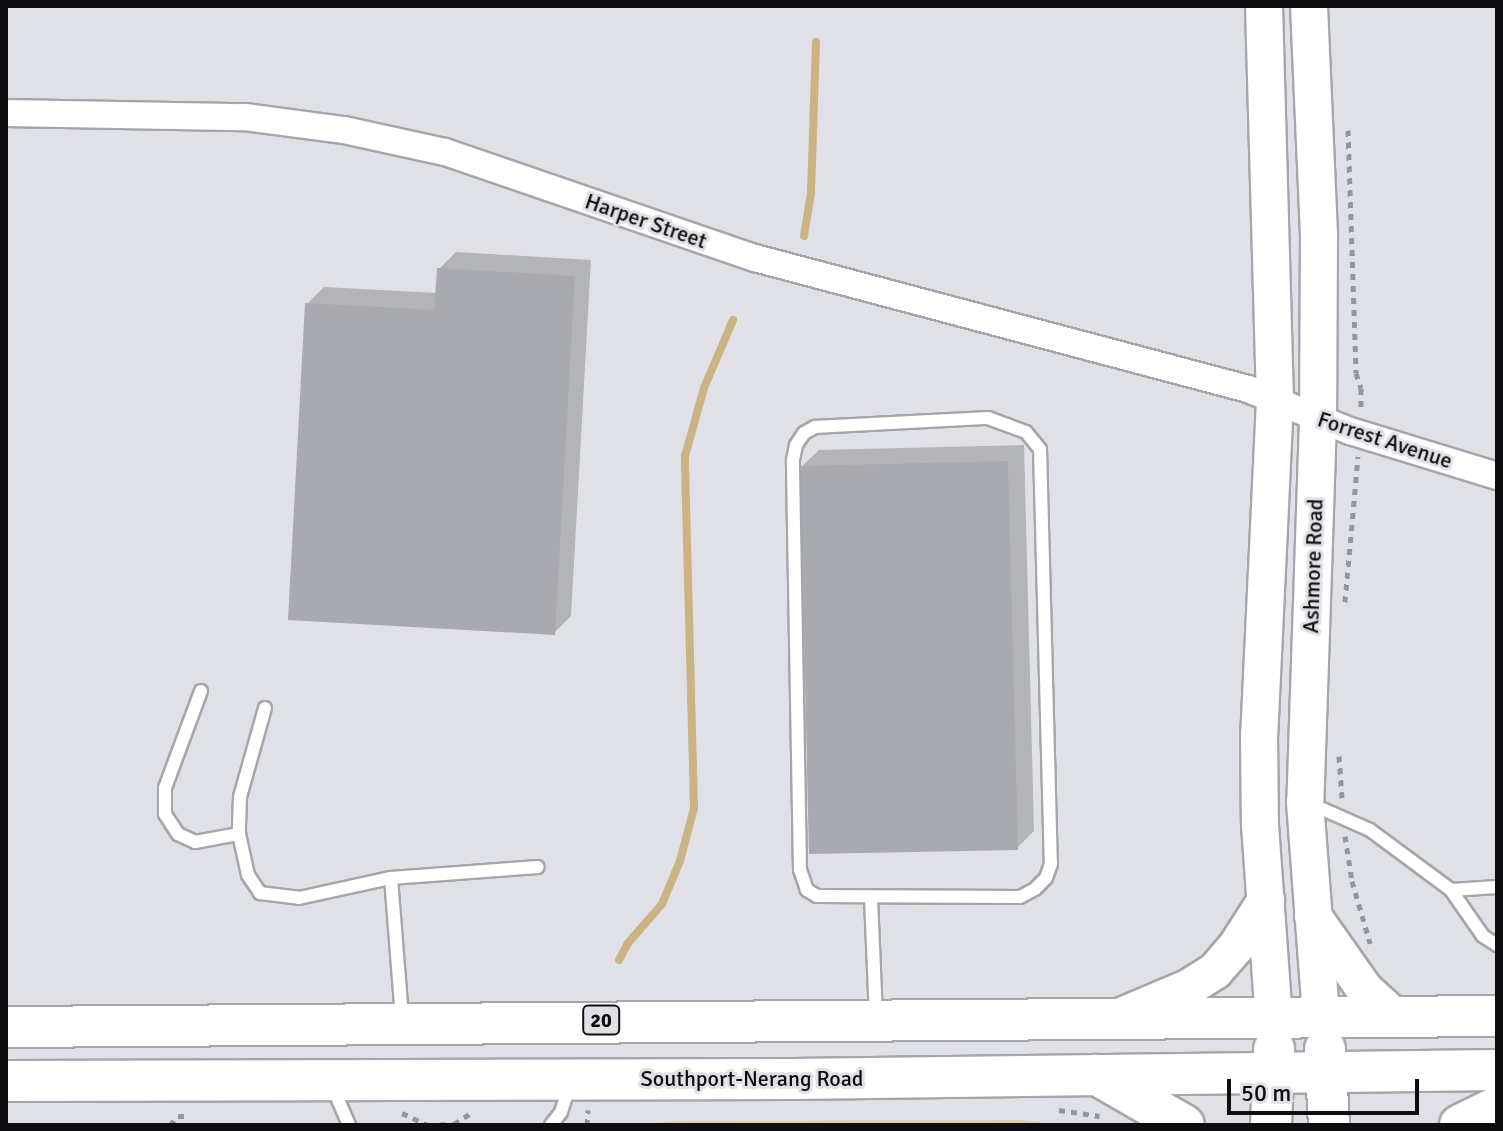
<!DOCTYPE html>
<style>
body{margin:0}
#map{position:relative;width:1503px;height:1131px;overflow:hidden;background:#e0e1e7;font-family:Signika,sans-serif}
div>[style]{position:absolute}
.green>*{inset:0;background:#e3cfaa}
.shadow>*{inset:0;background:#0003}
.stream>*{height:8px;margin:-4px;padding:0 4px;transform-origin:4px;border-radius:4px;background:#ccb384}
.building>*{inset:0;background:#a9aab0}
.path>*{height:5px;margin-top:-2.5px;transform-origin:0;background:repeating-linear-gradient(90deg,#94959a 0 6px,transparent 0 12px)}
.roads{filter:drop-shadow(2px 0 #a4a6ab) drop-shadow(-2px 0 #a4a6ab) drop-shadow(0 2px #a4a6ab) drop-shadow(0 -2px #a4a6ab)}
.lane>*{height:12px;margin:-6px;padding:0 6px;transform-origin:6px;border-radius:6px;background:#fff}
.street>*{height:26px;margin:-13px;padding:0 13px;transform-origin:13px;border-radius:13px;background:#fff}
.secondary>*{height:36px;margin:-18px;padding:0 18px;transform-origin:18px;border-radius:18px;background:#fff}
.primary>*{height:40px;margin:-20px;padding:0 20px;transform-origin:20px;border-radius:20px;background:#fff}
span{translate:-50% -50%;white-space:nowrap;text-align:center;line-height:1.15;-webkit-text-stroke:6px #e0e1e7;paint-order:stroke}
.shield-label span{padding:2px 6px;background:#e0e1e7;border:2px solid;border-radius:6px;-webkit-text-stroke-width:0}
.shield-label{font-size:20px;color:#0e0e10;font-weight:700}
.street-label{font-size:22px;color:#0e0e10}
.frame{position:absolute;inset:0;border:8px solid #0e0e10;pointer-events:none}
.scale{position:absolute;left:1227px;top:1079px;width:192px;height:36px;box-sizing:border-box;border:4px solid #0e0e10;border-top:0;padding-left:10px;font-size:24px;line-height:28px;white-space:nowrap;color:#0e0e10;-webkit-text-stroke:6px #e0e1e7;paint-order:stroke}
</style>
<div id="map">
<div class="green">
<i style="clip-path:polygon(1022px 1120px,1058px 1125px,636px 1125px,672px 1121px)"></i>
</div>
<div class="shadow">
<i style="clip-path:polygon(456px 252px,591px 260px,571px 616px,554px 633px,307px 304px,324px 287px,437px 293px,439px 269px)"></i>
<i style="clip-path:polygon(1024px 445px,1034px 831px,1017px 848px,802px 466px,819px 450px)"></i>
</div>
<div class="stream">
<i style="left:804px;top:236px;width:44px;rotate:-80.8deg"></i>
<i style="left:811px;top:193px;width:151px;rotate:-88.1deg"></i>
<i style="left:619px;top:960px;width:19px;rotate:-62deg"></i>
<i style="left:628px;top:943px;width:52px;rotate:-48.9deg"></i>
<i style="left:662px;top:904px;width:47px;rotate:-67.3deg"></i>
<i style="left:680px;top:861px;width:55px;rotate:-75.2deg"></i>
<i style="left:694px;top:808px;width:352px;rotate:-91.5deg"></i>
<i style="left:685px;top:456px;width:71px;rotate:-74.4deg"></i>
<i style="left:704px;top:388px;width:74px;rotate:-66.9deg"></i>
</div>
<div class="building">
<i style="clip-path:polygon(437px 268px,575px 276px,555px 635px,288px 620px,305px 303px,434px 310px)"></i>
<i style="clip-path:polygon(1008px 461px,1018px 850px,809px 854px,800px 466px)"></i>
</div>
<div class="path">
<i style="left:1348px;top:130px;width:243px;rotate:88.1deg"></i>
<i style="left:1356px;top:373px;width:16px;rotate:72deg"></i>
<i style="left:1361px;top:388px;width:23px;rotate:90deg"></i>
<i style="left:1345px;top:602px;width:146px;rotate:-84.9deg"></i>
<i style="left:1339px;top:756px;width:42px;rotate:85.9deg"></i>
<i style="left:1345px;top:836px;width:46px;rotate:81.2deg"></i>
<i style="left:1352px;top:881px;width:65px;rotate:73.8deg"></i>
<i style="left:1059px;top:1110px;width:41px;rotate:8.3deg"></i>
<i style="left:402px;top:1113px;width:29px;rotate:25deg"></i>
<i style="left:428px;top:1125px;width:26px;rotate:-2deg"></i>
<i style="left:454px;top:1124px;width:20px;rotate:-33deg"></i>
<i style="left:170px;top:1125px;width:12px;rotate:-48deg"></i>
<i style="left:178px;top:1116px;width:6px"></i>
<i style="left:587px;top:1125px;width:15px;rotate:-86deg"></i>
</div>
<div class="roads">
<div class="lane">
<i style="left:988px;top:418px;width:40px;rotate:20.2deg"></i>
<i style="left:1026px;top:432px;width:22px;rotate:51deg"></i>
<i style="left:1040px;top:449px;width:415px;rotate:88.5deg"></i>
<i style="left:1051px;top:864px;width:15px;rotate:110deg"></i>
<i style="left:1046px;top:878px;width:16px;rotate:135deg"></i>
<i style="left:1035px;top:889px;width:17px;rotate:152deg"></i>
<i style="left:1020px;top:897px;width:203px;rotate:-179.7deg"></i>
<i style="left:817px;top:896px;width:12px;rotate:-149deg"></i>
<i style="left:807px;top:890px;width:21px;rotate:-109deg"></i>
<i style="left:800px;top:870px;width:410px;rotate:-91deg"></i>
<i style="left:793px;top:460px;width:15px;rotate:-79deg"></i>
<i style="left:796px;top:445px;width:14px;rotate:-56deg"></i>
<i style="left:804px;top:433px;width:13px;rotate:-29deg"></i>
<i style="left:815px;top:427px;width:173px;rotate:-3deg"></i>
<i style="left:201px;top:691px;width:103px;rotate:110.4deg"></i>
<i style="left:165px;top:788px;width:26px;rotate:90deg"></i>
<i style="left:165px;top:814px;width:24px;rotate:57deg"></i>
<i style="left:178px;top:834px;width:19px;rotate:25deg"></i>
<i style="left:195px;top:842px;width:45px;rotate:-10.3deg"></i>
<i style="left:265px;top:708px;width:92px;rotate:105.7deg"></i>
<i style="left:240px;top:797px;width:37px;rotate:92deg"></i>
<i style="left:239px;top:834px;width:42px;rotate:77.6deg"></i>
<i style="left:248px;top:875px;width:22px;rotate:56deg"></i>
<i style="left:260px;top:893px;width:39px;rotate:7deg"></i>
<i style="left:299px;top:898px;width:94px;rotate:-12.3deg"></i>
<i style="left:391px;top:878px;width:147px;rotate:-4.3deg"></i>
<i style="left:1311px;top:804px;width:64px;rotate:23.8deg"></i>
<i style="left:1370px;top:830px;width:101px;rotate:36.5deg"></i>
<i style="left:1451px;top:890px;width:46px;rotate:-3.7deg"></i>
<i style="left:391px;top:878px;width:141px;rotate:85.5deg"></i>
<i style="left:1451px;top:890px;width:56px;rotate:55.2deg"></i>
<i style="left:1483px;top:936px;width:17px;rotate:33deg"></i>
<i style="left:871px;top:898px;width:118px;rotate:87.6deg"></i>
<i style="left:333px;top:1088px;width:40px;rotate:66.6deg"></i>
<i style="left:551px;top:1125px;width:16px;rotate:-52deg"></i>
<i style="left:561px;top:1112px;width:28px;rotate:-72deg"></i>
</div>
<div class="street">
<i style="left:6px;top:113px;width:239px;rotate:1deg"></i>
<i style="left:245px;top:117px;width:100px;rotate:7.5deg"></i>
<i style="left:344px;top:130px;width:103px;rotate:12.3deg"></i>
<i style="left:445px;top:152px;width:328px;rotate:18.9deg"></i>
<i style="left:755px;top:258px;width:510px;rotate:14.88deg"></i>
<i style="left:1248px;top:389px;width:110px;rotate:22.4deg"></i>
<i style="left:1350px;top:431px;width:154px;rotate:17deg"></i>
</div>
<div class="secondary">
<i style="left:1264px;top:6px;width:394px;rotate:88.4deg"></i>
<i style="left:1275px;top:400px;width:335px;rotate:92.7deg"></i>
<i style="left:1259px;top:735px;width:90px;rotate:89.4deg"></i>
<i style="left:1260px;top:825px;width:194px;rotate:85.9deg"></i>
<i style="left:1309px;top:6px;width:230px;rotate:87.5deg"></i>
<i style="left:1319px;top:236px;width:184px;rotate:90.3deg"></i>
<i style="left:1318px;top:420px;width:382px;rotate:91.9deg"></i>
<i style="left:1305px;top:802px;width:216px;rotate:85.7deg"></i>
<i style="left:1313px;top:916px;width:90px;rotate:54.9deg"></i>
<i style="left:1365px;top:990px;width:40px;rotate:42deg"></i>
<i style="left:1119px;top:1017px;width:75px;rotate:-22.8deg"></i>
<i style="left:1188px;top:988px;width:32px;rotate:-32deg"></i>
<i style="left:1215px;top:971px;width:32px;rotate:-49deg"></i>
<i style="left:1236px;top:947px;width:56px;rotate:-57.4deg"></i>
</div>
<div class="primary">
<i style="left:6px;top:1027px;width:1491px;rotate:-0.42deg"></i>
<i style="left:1325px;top:1049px;width:76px;rotate:87deg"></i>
<i style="left:1097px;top:1075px;width:100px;rotate:29.9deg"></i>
<i style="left:6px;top:1081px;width:786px;rotate:-0.15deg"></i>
<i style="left:792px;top:1079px;width:705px;rotate:-0.73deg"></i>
<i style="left:1271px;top:1125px;width:76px;rotate:-87.7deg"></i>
<i style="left:1460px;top:1125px;width:41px;rotate:-25.9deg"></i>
</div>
</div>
<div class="shield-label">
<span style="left:601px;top:1020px">20</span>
</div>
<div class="street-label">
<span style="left:646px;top:221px;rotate:19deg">Harper Street</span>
<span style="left:1385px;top:440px;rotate:18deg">Forrest Avenue</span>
<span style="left:1313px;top:566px;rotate:-88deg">Ashmore Road</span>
<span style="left:752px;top:1079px">Southport-Nerang Road</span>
</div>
<div class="frame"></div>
<div class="scale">50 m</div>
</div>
